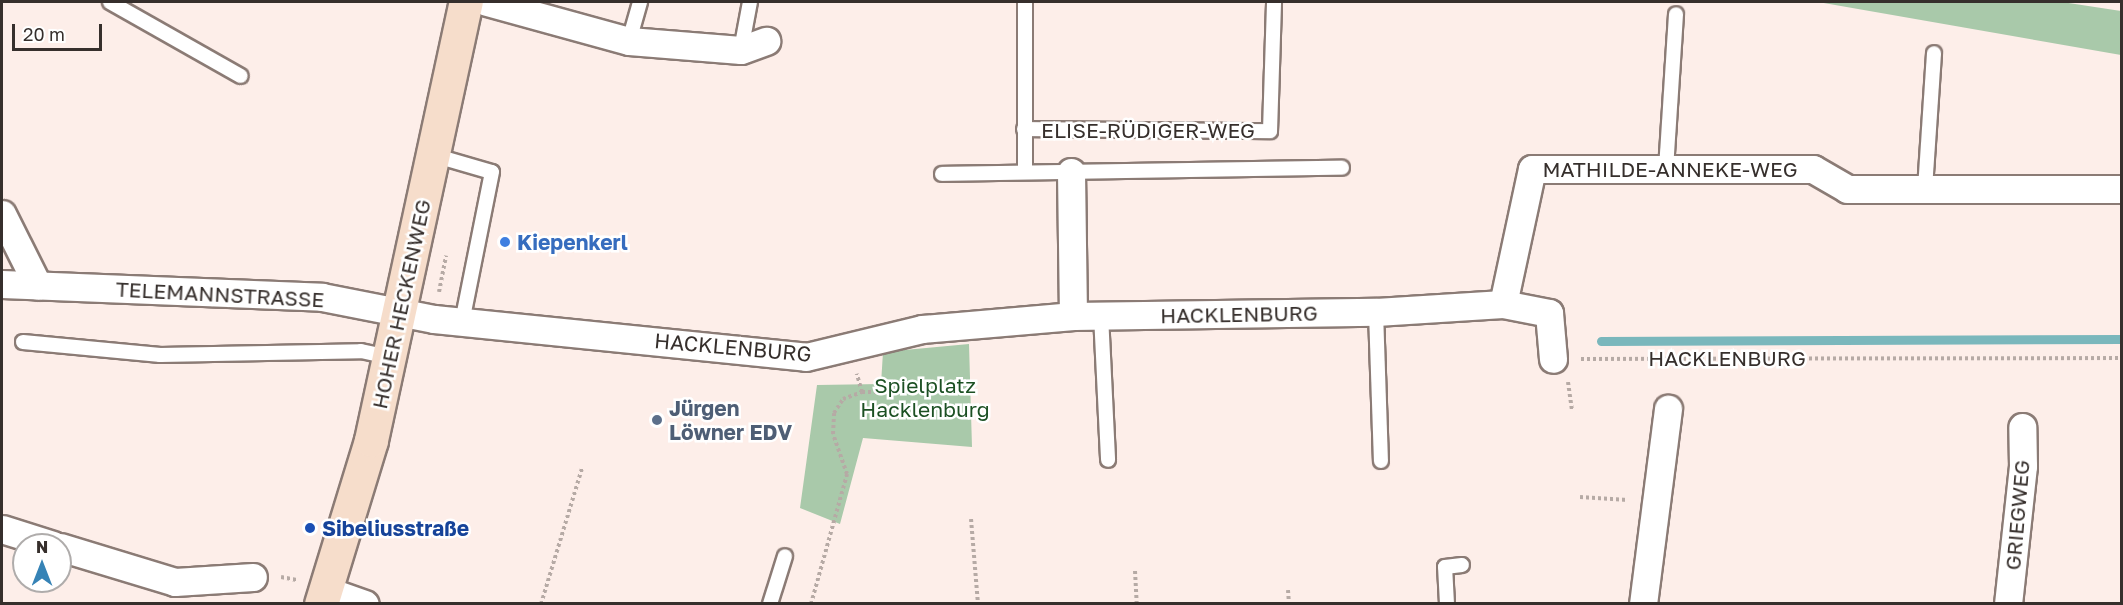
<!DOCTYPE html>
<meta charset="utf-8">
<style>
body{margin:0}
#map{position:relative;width:2123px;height:605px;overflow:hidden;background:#fdeee9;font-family:"Golos Text",sans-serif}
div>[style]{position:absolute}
.green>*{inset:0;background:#a9c9aa}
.stream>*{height:9px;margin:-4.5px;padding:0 4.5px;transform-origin:4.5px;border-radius:4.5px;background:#7ab7bc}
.path>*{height:4px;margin-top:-2px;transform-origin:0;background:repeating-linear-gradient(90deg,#b6aaa5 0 3px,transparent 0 6px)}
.roads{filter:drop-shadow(2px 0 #8b7b75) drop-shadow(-2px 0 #8b7b75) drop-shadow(0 2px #8b7b75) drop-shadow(0 -2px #8b7b75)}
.lane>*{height:14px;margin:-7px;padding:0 7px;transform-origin:7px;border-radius:7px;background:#fff}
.street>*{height:27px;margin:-13.5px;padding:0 13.5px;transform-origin:13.5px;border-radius:13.5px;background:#fff}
.secondary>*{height:33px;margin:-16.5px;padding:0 16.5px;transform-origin:16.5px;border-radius:16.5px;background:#f6ddcb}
.dots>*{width:16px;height:16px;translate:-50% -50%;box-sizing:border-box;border:3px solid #fff;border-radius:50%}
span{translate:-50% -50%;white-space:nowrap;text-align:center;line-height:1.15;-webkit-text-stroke:5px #fff;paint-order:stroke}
.street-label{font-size:21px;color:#362f2c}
.shop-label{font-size:21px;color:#366cbe;font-weight:700}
.left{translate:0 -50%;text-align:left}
.park-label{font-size:21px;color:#1c5023}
.service-label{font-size:21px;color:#4e5e75;font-weight:700}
.transit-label{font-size:21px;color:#164399;font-weight:700}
.frame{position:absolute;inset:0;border:3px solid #362f2c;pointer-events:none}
.north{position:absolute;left:12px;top:533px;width:60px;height:60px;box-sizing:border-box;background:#fff;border:2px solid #afacab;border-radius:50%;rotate:0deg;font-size:16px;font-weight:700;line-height:24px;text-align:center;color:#362f2c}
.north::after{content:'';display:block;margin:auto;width:21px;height:27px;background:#3683b6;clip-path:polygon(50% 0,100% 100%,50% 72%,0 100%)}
.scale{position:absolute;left:12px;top:24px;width:90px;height:27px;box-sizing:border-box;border:3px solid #362f2c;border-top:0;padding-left:8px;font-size:18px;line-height:21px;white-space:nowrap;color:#362f2c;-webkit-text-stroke:4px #fff;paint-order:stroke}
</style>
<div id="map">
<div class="green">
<i style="clip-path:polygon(1818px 2px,2062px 2px,2121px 11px,2121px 55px)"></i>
<i style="clip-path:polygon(969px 344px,972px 447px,863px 438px,840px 524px,800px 508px,817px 385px,881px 384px,883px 352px)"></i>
</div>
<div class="stream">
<i style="left:1601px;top:341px;width:521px;rotate:-0.22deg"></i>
</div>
<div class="path">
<i style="left:439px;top:292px;width:37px;rotate:-79deg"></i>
<i style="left:1581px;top:359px;width:541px;rotate:-0.11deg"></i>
<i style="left:1568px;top:382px;width:29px;rotate:82deg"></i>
<i style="left:862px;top:392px;width:20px"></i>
<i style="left:1580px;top:497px;width:48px;rotate:3.6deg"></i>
<i style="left:971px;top:519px;width:85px;rotate:85.3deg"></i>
<i style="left:1135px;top:571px;width:33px;rotate:87deg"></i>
<i style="left:281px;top:577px;width:16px;rotate:11deg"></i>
<i style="left:1288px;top:590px;width:14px;rotate:86deg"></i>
<i style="left:541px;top:604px;width:142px;rotate:-73.2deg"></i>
<i style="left:811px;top:604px;width:135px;rotate:-74.5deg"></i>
<i style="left:847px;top:474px;width:42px;rotate:-109.3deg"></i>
<i style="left:833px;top:434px;width:21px;rotate:-87deg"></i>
<i style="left:834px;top:413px;width:17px;rotate:-57deg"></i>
<i style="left:843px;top:399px;width:20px;rotate:-20deg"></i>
<i style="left:862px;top:392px;width:19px;rotate:-106deg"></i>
</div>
<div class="roads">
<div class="lane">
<i style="left:110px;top:2px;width:150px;rotate:29.5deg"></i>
<i style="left:629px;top:41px;width:41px;rotate:-74.2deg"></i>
<i style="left:741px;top:50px;width:49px;rotate:-79.4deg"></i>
<i style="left:1024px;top:129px;width:246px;rotate:0.5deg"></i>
<i style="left:1270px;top:131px;width:129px;rotate:-88.2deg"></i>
<i style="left:433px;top:155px;width:61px;rotate:16.1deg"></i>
<i style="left:492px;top:172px;width:153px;rotate:101.3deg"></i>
<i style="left:1666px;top:169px;width:155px;rotate:-86.3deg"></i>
<i style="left:1025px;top:172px;width:170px;rotate:-90deg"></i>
<i style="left:942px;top:174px;width:400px;rotate:-0.9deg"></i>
<i style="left:1925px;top:189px;width:136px;rotate:-86.2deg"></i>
<i style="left:1376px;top:312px;width:149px;rotate:88.1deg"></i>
<i style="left:1101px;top:315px;width:145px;rotate:87.2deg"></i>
<i style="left:23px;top:342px;width:138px;rotate:5.4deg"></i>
<i style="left:160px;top:355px;width:201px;rotate:-1.1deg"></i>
<i style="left:361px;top:351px;width:29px;rotate:12deg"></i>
<i style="left:770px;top:604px;width:50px;rotate:-72.6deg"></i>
<i style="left:1447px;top:604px;width:37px;rotate:-93deg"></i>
<i style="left:1445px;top:567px;width:17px;rotate:-7deg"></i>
</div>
<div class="street">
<i style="left:487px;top:2px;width:147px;rotate:15.4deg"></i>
<i style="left:629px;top:41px;width:112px;rotate:4.6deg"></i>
<i style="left:741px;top:50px;width:27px;rotate:-20deg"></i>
<i style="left:1071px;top:172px;width:144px;rotate:89.2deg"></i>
<i style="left:2px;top:214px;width:80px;rotate:63.4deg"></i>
<i style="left:2px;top:284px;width:320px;rotate:2.3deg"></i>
<i style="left:322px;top:297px;width:114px;rotate:11.1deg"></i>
<i style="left:434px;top:319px;width:374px;rotate:5.8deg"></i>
<i style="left:806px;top:357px;width:119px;rotate:-13.6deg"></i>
<i style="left:922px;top:329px;width:152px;rotate:-4.9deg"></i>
<i style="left:1073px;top:316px;width:303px;rotate:-0.8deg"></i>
<i style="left:1376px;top:312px;width:127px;rotate:-3.6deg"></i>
<i style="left:1503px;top:304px;width:47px;rotate:11.1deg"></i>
<i style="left:1549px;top:313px;width:46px;rotate:85deg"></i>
<i style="left:1503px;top:304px;width:138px;rotate:-77.9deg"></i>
<i style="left:1532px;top:169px;width:281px"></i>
<i style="left:1813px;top:169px;width:39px;rotate:30deg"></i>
<i style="left:1847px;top:189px;width:275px"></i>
<i style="left:2px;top:529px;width:53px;rotate:17.4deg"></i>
<i style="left:60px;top:547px;width:120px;rotate:16.9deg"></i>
<i style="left:175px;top:582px;width:78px;rotate:-3.7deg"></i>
<i style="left:325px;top:590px;width:42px;rotate:19.3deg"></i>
<i style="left:1643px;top:604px;width:197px;rotate:-82.7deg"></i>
<i style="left:2008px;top:604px;width:139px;rotate:-83.8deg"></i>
<i style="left:2023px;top:466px;width:39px;rotate:-91deg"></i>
</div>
<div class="secondary">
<i style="left:321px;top:604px;width:171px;rotate:-73deg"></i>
<i style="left:371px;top:440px;width:448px;rotate:-77.8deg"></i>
</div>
</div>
<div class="dots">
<i style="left:505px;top:242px;background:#3f7fe0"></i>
<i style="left:657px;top:420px;background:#5c6f8a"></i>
<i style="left:310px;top:528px;background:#1a4fb4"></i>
</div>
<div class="street-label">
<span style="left:1148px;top:130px">ELISE-RÜDIGER-WEG</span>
<span style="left:1670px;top:169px">MATHILDE-ANNEKE-WEG</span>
<span style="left:220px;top:294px;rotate:3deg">TELEMANNSTRASSE</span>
<span style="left:401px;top:304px;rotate:-78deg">HOHER HECKENWEG</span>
<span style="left:1239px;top:314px;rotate:-1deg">HACKLENBURG</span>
<span style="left:733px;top:347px;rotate:5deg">HACKLENBURG</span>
<span style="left:1727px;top:358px">HACKLENBURG</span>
<span style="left:2017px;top:515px;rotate:-85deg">GRIEGWEG</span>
</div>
<div class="shop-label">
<span class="left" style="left:517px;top:242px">Kiepenkerl</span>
</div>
<div class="park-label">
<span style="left:925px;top:397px">Spielplatz<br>Hacklenburg</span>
</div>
<div class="service-label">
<span class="left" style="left:669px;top:420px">Jürgen<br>Löwner EDV</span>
</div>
<div class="transit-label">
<span class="left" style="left:322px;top:528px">Sibeliusstraße</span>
</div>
<div class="frame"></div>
<div class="north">N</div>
<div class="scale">20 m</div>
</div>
